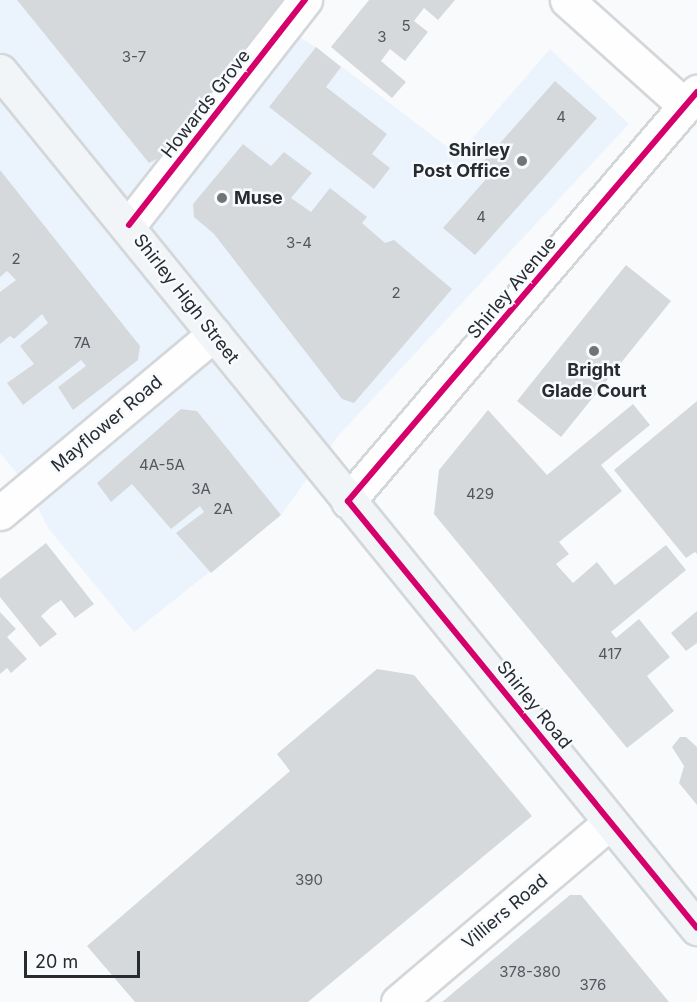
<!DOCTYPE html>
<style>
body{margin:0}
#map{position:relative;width:697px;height:1002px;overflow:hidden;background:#f9fafc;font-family:Inter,sans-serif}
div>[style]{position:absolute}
.built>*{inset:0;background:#ebf4fd}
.building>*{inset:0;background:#d6d9dc}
.roads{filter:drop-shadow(2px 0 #d4d7da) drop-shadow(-2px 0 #d4d7da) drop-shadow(0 2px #d4d7da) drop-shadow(0 -2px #d4d7da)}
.minor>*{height:33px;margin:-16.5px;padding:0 16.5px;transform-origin:16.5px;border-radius:16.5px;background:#fefeff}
.primary>*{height:33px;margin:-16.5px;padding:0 16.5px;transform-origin:16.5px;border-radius:16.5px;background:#f1f5f8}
.cycleway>*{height:6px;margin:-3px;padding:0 3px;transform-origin:3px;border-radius:3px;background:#d6006c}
.dots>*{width:16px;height:16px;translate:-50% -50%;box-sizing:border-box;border:3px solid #f8fafd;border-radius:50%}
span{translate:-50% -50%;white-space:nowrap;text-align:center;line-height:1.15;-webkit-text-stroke:5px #f8fafd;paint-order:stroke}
.number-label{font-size:15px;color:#52575b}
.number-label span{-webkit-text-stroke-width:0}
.street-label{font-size:18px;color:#262c30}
.poi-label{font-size:18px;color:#262c30;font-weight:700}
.right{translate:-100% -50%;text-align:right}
.left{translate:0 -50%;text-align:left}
.scale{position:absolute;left:24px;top:951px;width:116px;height:27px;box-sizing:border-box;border:3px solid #262c30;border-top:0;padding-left:8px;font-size:18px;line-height:21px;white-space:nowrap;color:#262c30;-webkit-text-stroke:4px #f8fafd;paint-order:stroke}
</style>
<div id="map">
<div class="built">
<i style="clip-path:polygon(0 0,295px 0,277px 24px,316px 47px,458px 155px,550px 49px,629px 124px,338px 436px,281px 515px,134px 632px,48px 528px,26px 484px,0 453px)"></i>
</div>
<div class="building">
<i style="clip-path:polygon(17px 0,286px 0,166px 154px,149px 163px)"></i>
<i style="clip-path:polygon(369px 0,455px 0,438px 20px,424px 8px,414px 21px,428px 32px,405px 61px,390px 49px,381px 61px,406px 82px,392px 98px,331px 47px)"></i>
<i style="clip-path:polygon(316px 47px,341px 67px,326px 87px,387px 134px,372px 154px,390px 168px,374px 189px,269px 107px)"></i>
<i style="clip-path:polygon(555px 81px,597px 118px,475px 255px,443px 228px,487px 178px,477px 169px)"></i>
<i style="clip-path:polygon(243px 144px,271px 166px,284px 152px,312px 173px,291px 198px,311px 212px,330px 188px,367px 217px,362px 223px,385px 243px,394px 240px,452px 289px,354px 403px,342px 399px,214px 234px,194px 217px,193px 204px)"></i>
<i style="clip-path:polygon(0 170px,140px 346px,138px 360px,73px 410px,58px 387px,86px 366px,81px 360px,23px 405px,7px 383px,34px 364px,20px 346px,48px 323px,42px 314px,14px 339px,10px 336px,0 344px,0 292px,16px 280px,7px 271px,0 277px)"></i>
<i style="clip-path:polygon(626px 265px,671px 301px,561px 437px,517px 401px)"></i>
<i style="clip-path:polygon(697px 401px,697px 554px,695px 552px,686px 558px,614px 470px)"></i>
<i style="clip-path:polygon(633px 404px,650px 425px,601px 465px,622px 491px,559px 542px,569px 554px,556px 564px,573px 583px,597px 562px,615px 585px,666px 545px,686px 570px,611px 632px,616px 638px,639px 619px,670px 657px,647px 676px,674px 711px,627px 748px,434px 514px,439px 470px,488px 410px,547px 475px)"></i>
<i style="clip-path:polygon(181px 409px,197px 411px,281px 515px,211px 573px,176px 533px,204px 512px,200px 506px,171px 529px,132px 484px,111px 502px,97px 483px)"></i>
<i style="clip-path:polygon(46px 543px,94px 604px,75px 618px,61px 600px,51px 607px,41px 616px,57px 634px,40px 647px,0 597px,0 579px)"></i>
<i style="clip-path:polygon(697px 611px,697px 643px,686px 651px,671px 633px)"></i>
<i style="clip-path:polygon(0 612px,16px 629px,7px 637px,27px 659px,11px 673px,7px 668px,0 674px)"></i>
<i style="clip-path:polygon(377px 669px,414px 675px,532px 816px,308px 1002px,135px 1002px,87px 946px,290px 771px,277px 754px)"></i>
<i style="clip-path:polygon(680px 737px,686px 737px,697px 747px,697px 805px,679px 783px,684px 766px,672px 747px)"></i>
<i style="clip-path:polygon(570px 895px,581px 895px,669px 1002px,442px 1002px)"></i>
</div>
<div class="roads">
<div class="minor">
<i style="left:567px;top:0;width:159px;rotate:41.9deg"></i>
<i style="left:129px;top:225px;width:286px;rotate:-52deg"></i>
<i style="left:348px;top:501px;width:538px;rotate:-49.53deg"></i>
<i style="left:0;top:513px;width:279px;rotate:-39.9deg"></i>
<i style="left:398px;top:1002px;width:278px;rotate:-40.3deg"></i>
</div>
<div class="primary">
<i style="left:0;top:71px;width:1105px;rotate:50.88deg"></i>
</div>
</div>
<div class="cycleway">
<i style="left:697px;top:92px;width:538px;rotate:130.47deg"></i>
<i style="left:348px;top:501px;width:551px;rotate:50.74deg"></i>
<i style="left:129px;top:225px;width:286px;rotate:-52deg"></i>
</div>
<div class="dots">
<i style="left:522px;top:161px;background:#707477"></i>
<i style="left:222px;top:198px;background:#707477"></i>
<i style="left:594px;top:351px;background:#707477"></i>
</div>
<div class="number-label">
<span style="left:406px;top:26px">5</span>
<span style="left:382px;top:37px">3</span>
<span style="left:134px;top:57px">3-7</span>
<span style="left:561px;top:117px">4</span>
<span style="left:481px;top:217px">4</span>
<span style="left:299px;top:243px">3-4</span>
<span style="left:16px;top:259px">2</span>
<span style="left:396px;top:293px">2</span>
<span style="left:82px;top:343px">7A</span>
<span style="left:162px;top:465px">4A-5A</span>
<span style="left:201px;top:489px">3A</span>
<span style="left:480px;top:494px">429</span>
<span style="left:223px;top:509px">2A</span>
<span style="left:610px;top:654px">417</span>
<span style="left:309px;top:880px">390</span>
<span style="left:530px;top:972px">378-380</span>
<span style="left:593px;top:985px">376</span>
</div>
<div class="street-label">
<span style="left:206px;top:104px;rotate:-52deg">Howards Grove</span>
<span style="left:512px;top:288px;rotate:-50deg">Shirley Avenue</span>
<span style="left:186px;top:299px;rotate:52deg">Shirley High Street</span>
<span style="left:107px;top:424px;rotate:-40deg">Mayflower Road</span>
<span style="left:534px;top:705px;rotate:51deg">Shirley Road</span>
<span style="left:505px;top:912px;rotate:-40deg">Villiers Road</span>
</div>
<div class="poi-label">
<span class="right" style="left:510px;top:161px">Shirley<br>Post Office</span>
<span class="left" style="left:234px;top:198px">Muse</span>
<span style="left:594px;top:381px">Bright<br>Glade Court</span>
</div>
<div class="scale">20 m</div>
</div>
